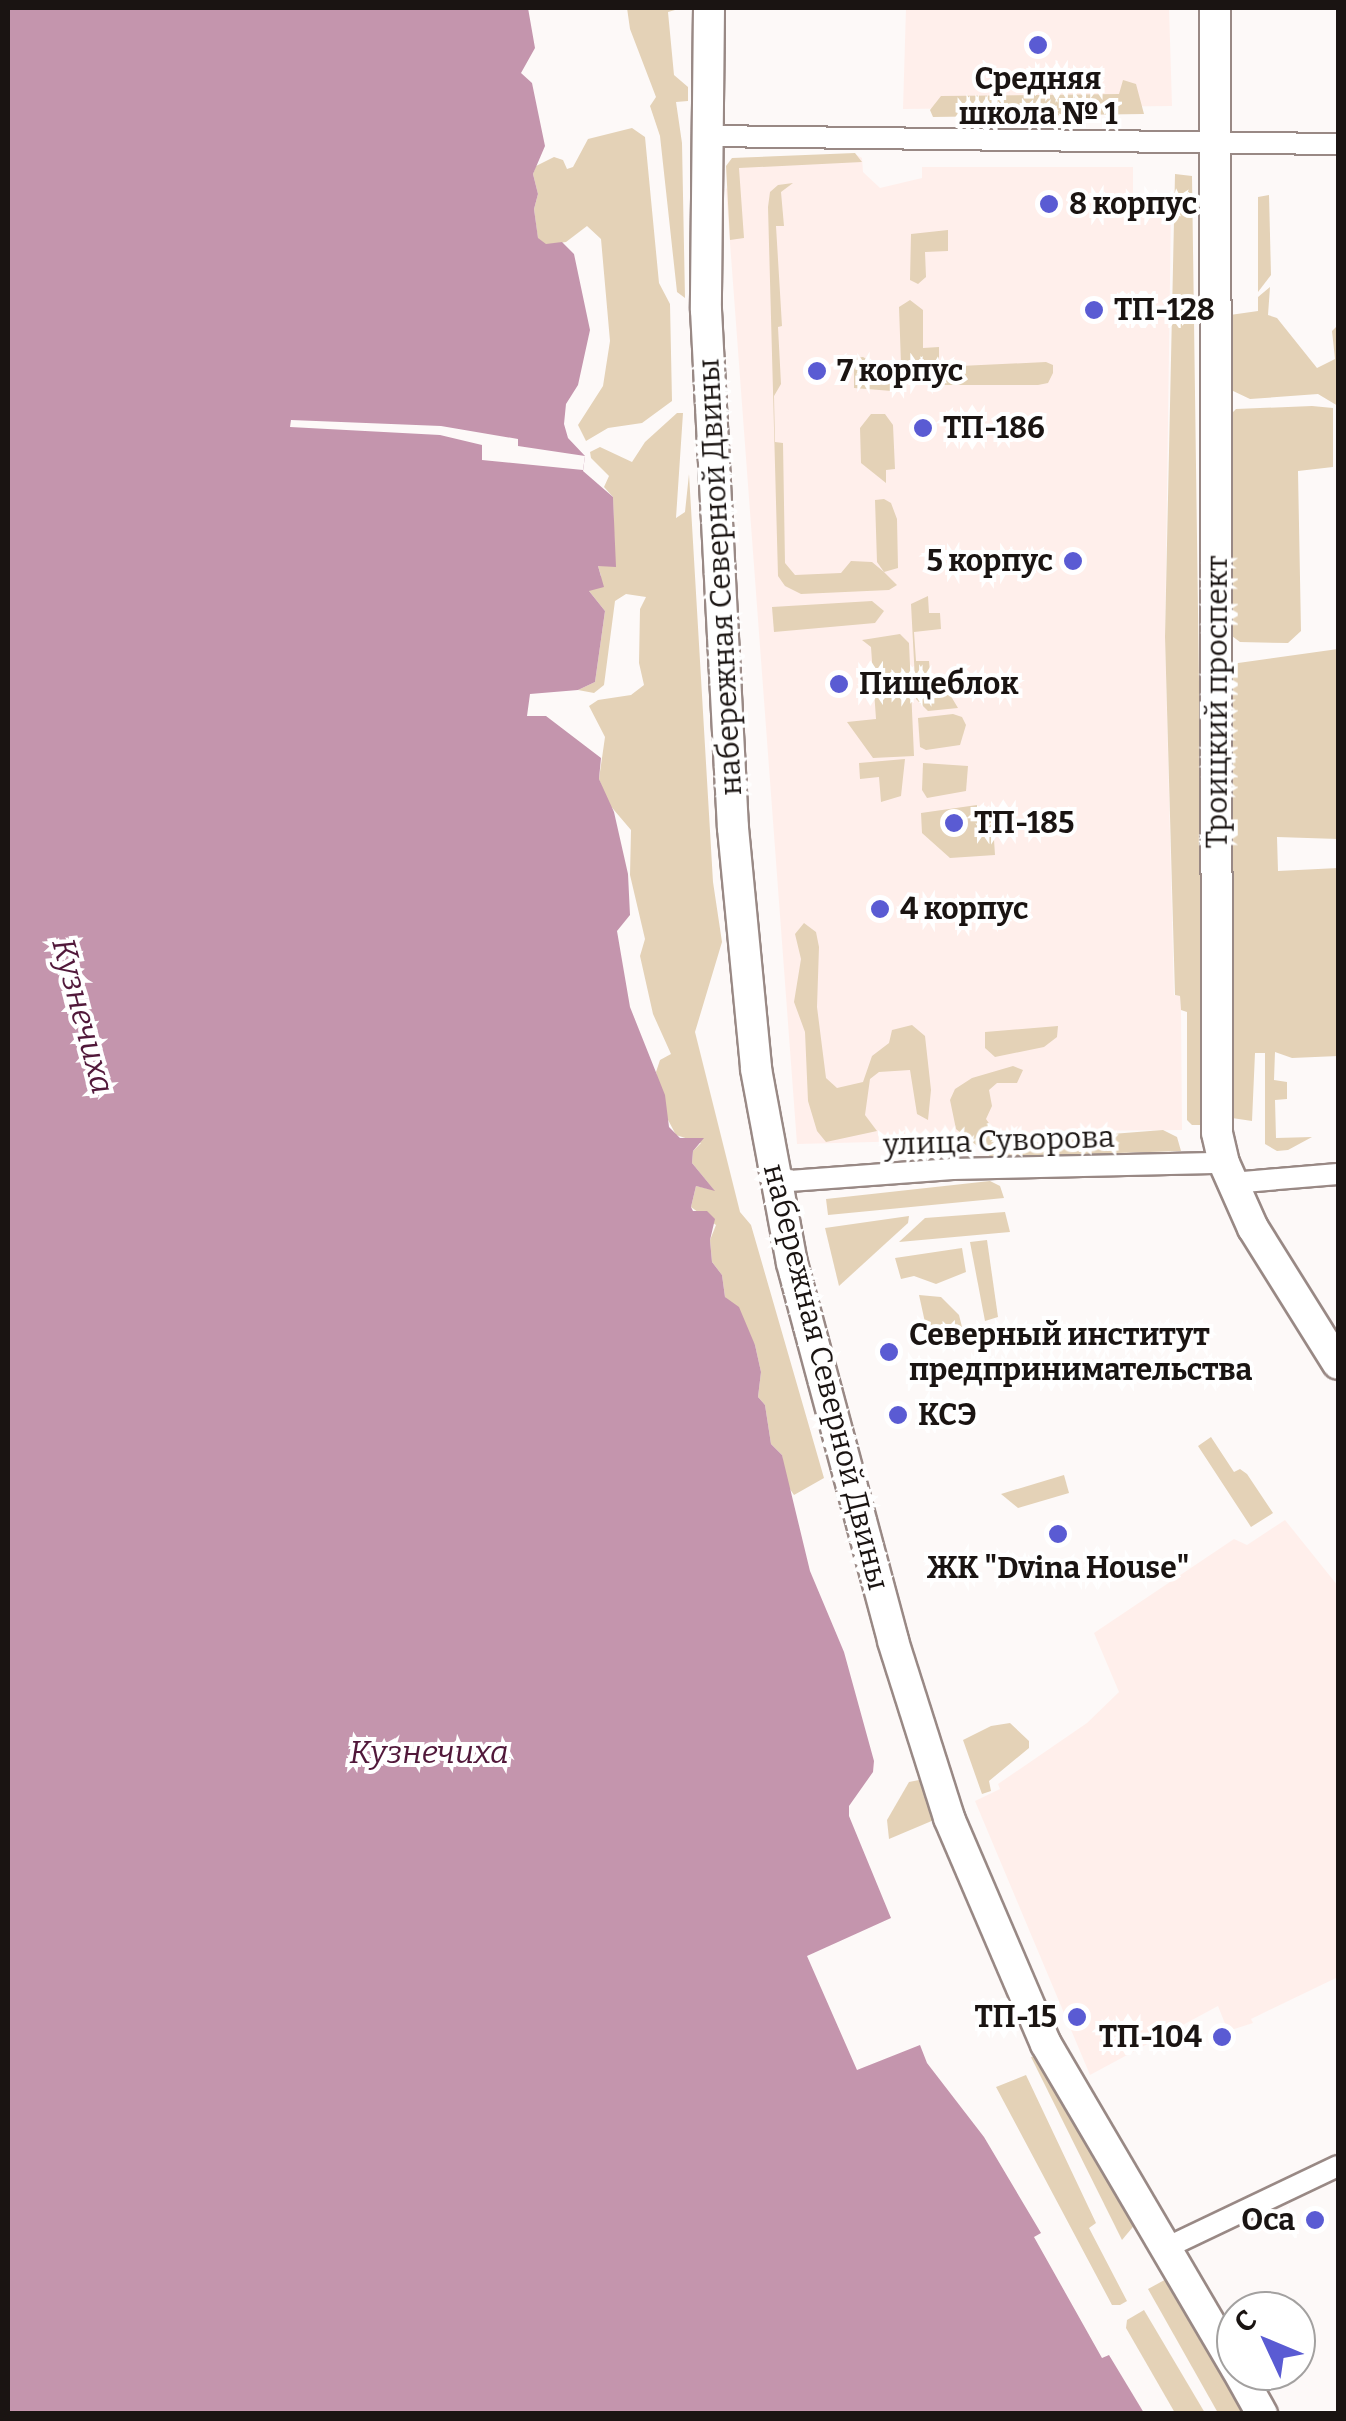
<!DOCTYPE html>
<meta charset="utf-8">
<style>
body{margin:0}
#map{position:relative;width:1346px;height:2421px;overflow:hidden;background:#fdf9f8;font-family:Bitter,serif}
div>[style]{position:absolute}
.built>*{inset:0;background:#ffefeb}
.green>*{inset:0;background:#e4d2b7}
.water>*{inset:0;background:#c495ad}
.pier>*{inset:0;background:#fdf9f8}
.roads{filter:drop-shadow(2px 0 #998985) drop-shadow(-2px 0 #998985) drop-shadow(0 2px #998985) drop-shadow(0 -2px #998985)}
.street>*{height:20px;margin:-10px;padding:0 10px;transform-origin:10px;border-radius:10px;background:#fff}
.secondary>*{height:30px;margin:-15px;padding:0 15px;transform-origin:15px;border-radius:15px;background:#fff}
.dots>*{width:28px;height:28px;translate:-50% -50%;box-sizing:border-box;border:5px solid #fff;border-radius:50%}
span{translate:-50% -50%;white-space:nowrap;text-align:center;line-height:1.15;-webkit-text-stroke:8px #fff;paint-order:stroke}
.poi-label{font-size:30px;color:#1a1412;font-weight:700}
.left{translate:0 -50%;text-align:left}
.right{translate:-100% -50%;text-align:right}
.street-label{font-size:30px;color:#1a1412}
.water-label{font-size:32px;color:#51183a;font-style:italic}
.frame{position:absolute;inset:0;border:10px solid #1a1412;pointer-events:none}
.north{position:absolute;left:1216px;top:2291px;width:100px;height:100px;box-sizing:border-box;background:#fff;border:2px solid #a3a1a0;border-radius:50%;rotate:314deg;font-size:28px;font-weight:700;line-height:40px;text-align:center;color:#1a1412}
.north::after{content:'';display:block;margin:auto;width:35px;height:45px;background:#5a5bd3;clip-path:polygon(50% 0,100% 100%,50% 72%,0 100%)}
</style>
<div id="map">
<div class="built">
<i style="clip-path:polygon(906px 8px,1169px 8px,1172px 106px,903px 109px)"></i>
<i style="clip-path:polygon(855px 154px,862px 158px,863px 172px,880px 188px,922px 178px,922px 167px,1133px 167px,1133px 210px,1171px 210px,1165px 637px,1174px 995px,1180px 996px,1181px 1010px,1182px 1130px,1065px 1131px,950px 1140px,797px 1144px,726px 189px,739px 177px,738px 158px)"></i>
<i style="clip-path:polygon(1285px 1520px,1338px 1586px,1338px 1977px,1251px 2019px,1253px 2023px,1228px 2031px,1218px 2006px,1090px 2075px,975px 1801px,1000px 1789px,998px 1784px,1087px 1723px,1119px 1692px,1094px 1633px,1234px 1539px,1247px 1545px)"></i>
</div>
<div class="green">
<i style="clip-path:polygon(627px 8px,682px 8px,668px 12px,674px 75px,688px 87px,688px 101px,676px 102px,682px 143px,685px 298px,677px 292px,660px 136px,650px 106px,656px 97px,630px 29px)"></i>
<i style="clip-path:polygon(1123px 80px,1136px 84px,1144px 114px,933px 117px,930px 110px,941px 96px,1119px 94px)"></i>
<i style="clip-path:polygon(632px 128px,645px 137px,659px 283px,670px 304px,672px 401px,642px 423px,608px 428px,586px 441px,578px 425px,603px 386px,610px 341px,601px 239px,587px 226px,566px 242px,545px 245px,538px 239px,534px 209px,538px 194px,533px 174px,536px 166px,554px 157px,563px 160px,567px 169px,573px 167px,588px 139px)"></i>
<i style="clip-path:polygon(855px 153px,862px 162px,739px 168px,744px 238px,730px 240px,726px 166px,732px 158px)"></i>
<i style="clip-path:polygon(1175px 174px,1192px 176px,1205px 1116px,1201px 1125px,1192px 1125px,1187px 1120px,1187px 1012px,1181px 1010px,1180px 996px,1175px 995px,1165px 637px)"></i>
<i style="clip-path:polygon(793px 183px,781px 192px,784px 226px,776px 226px,782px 326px,778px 327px,781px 384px,774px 396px,775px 442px,783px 443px,785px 563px,795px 575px,841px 573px,851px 561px,872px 562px,884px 572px,877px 562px,875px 500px,884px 499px,891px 503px,897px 519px,898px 568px,884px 572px,897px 585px,889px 590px,801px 594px,785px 586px,778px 576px,768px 207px,770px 192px,778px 185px)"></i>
<i style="clip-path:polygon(1269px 195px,1271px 275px,1258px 292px,1258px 197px)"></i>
<i style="clip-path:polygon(948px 230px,948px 251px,925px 252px,926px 277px,918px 284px,910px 280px,911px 234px)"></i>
<i style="clip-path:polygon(1270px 287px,1268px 315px,1277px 318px,1317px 368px,1335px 359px,1332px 331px,1338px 325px,1338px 406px,1318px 394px,1250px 399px,1231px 390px,1230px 315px,1258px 311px,1258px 297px)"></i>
<i style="clip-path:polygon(910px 300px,923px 310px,923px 348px,939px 347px,939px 367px,1046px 362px,1053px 365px,1053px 373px,1048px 383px,1038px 385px,932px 385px,912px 381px,901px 364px,899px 307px)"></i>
<i style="clip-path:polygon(863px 357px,887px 370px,898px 369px,899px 384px,892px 391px,854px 388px,854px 358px)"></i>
<i style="clip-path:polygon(1312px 406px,1333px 408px,1333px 467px,1298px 471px,1301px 631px,1288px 643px,1240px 642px,1232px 636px,1230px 415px,1236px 409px)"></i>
<i style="clip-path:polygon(677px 413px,683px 413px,676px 518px,685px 512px,689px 474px,713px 882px,722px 942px,695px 1032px,740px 1212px,751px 1225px,824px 1478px,794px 1495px,785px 1482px,782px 1455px,771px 1444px,765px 1405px,758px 1397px,761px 1372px,755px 1345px,725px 1297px,722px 1275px,712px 1262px,710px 1240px,716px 1225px,691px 1207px,696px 1186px,714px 1190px,692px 1163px,693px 1151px,701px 1143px,676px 1135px,666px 1116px,656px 1072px,660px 1060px,671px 1054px,653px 1014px,640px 956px,645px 939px,630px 875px,631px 830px,608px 803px,599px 779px,605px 737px,589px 706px,598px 700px,631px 695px,644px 685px,639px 663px,640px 609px,646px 597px,626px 594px,615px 601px,604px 685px,594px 693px,578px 690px,595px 682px,605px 611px,589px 591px,601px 576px,598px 566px,615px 566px,613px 497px,604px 487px,609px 476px,591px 458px,590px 452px,600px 447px,632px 462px,645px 442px)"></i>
<i style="clip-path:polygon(871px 414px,885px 414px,893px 425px,895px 469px,886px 470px,886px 483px,861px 463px,860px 428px)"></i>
<i style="clip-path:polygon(928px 596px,929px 613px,940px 613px,941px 629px,914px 632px,916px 661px,929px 661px,932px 694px,949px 693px,958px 708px,928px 711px,916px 699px,911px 604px)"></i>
<i style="clip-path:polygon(872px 601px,884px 611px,875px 623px,774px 632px,772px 607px)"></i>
<i style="clip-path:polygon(900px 634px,909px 643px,914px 756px,873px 758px,847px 722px,876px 719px,871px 647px,862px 640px)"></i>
<i style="clip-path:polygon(1338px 649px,1338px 839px,1277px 837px,1278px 871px,1338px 868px,1338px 1056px,1292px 1058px,1275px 1052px,1274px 1080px,1287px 1082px,1287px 1099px,1275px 1100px,1276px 1138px,1312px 1137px,1288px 1150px,1277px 1151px,1265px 1144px,1265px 1053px,1255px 1053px,1252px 1121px,1232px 1118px,1231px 664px)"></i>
<i style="clip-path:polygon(953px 714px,962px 717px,966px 725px,960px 745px,926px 750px,920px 747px,918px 718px)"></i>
<i style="clip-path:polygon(905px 759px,901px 796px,881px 802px,879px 777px,860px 779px,859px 763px)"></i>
<i style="clip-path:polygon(923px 763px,968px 766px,966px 791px,927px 798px,922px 790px)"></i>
<i style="clip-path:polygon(977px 805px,978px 811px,992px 809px,995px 855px,950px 858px,922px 833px,921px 813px)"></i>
<i style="clip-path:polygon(804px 923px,816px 932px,819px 947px,817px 1007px,826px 1078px,837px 1088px,863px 1082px,872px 1056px,889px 1043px,892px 1030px,912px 1025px,925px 1036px,931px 1090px,928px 1120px,917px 1114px,910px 1070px,879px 1072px,870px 1079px,865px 1115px,877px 1131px,826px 1142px,817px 1131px,808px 1101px,805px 1032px,794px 1002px,801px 959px,795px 934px)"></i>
<i style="clip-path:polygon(1058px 1026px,1057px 1037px,1044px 1047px,995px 1057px,985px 1048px,985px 1032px)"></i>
<i style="clip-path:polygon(1013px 1066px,1023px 1070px,1017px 1083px,997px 1083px,989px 1090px,992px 1106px,986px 1119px,1000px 1139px,1055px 1144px,1086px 1136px,1163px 1130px,1177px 1137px,1181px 1151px,991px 1157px,956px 1129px,950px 1100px,955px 1089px,972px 1078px)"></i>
<i style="clip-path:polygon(990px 1181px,1000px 1186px,1004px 1198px,828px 1215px,826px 1199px)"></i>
<i style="clip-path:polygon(1005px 1212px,1010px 1232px,899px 1242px,925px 1218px)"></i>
<i style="clip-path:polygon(909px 1216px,908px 1223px,839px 1286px,825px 1228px)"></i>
<i style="clip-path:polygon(987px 1240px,998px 1317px,985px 1321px,970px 1242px)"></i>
<i style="clip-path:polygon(962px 1248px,966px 1272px,936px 1284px,914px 1276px,901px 1279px,895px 1258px)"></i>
<i style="clip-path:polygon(919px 1295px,941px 1297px,959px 1315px,962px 1327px,928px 1336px)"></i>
<i style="clip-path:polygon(1211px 1437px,1234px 1472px,1240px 1469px,1247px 1474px,1273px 1513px,1251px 1527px,1198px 1446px)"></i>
<i style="clip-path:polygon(1064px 1475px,1069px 1493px,1018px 1508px,1001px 1494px)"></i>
<i style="clip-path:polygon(1010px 1723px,1029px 1741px,1029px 1748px,989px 1781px,991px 1791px,982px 1794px,963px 1740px,991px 1726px)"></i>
<i style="clip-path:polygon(919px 1780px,934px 1820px,889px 1839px,887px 1820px,909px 1782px)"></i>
<i style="clip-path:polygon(1046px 2052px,1137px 2222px,1122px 2240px,1031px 2057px)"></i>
<i style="clip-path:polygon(1026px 2075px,1096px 2223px,1089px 2228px,1127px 2301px,1120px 2305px,1112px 2305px,996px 2087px)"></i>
<i style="clip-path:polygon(1170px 2277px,1248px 2413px,1218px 2413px,1148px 2289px)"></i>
<i style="clip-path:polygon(1144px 2310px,1205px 2413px,1175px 2413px,1126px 2328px,1127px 2320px)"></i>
</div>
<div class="water">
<i style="clip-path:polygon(8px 8px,528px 8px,535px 48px,521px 73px,532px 83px,545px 146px,533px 174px,538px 194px,534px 209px,538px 238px,546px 244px,562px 242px,574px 254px,590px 330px,578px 385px,566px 404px,564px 424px,568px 438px,585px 456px,583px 471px,613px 497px,616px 567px,598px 566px,604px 587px,589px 591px,605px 611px,595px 682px,578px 690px,530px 694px,527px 716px,546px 716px,601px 758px,599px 779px,614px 812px,628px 874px,630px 915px,617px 931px,630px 1007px,665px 1095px,669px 1127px,680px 1138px,704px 1138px,693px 1151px,692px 1163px,715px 1191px,696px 1186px,691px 1207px,693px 1211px,707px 1211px,715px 1219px,710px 1240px,712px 1262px,722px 1275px,725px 1297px,739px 1307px,755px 1345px,761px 1372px,758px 1397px,765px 1405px,771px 1444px,782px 1455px,810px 1571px,844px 1652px,874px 1761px,873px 1772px,849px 1806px,849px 1816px,891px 1918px,807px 1956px,857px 2070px,920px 2045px,927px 2063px,984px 2137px,1041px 2233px,1034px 2237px,1102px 2358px,1109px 2355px,1144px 2413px,8px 2414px)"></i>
</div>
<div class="pier">
<i style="clip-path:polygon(291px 420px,441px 426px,518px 439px,518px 446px,585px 456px,583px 470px,482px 460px,482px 445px,440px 435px,290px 427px)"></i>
</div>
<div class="roads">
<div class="street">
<i style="left:707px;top:136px;width:631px;rotate:0.73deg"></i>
<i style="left:776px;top:1182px;width:177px;rotate:-4.2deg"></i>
<i style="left:953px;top:1169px;width:271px;rotate:-1.3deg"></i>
<i style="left:1232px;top:1183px;width:106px;rotate:-4.9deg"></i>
<i style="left:1168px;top:2247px;width:188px;rotate:-25.5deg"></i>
</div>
<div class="secondary">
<i style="left:709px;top:8px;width:302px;rotate:90.6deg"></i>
<i style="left:706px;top:310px;width:519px;rotate:87.02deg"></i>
<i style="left:733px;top:828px;width:242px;rotate:84.5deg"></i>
<i style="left:756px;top:1069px;width:197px;rotate:79.5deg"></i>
<i style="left:792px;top:1263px;width:391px;rotate:75deg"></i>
<i style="left:893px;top:1641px;width:186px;rotate:72.4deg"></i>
<i style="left:949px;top:1818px;width:246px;rotate:66.8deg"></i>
<i style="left:1046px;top:2044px;width:376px;rotate:59.6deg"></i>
<i style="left:1215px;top:8px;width:1125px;rotate:89.9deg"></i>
<i style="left:1217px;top:1133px;width:31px;rotate:77deg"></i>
<i style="left:1224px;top:1163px;width:71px;rotate:66deg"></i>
<i style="left:1253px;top:1228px;width:160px;rotate:58deg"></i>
<i style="left:1238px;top:2371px;width:49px;rotate:60.8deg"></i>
</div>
</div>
<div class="dots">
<i style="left:1038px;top:45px;background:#5a5bd3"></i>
<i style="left:1049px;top:204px;background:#5a5bd3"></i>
<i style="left:1094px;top:310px;background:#5a5bd3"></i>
<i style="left:817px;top:371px;background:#5a5bd3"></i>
<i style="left:923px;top:428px;background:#5a5bd3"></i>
<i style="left:1073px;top:561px;background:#5a5bd3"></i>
<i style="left:839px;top:684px;background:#5a5bd3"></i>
<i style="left:954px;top:823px;background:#5a5bd3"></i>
<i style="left:880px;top:909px;background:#5a5bd3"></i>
<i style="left:889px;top:1352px;background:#5a5bd3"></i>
<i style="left:898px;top:1415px;background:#5a5bd3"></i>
<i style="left:1058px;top:1534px;background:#5a5bd3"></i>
<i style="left:1077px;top:2017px;background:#5a5bd3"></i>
<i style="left:1222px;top:2037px;background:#5a5bd3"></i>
<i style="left:1315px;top:2220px;background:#5a5bd3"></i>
</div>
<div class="poi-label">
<span style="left:1038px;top:96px">Средняя<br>школа № 1</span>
<span class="left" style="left:1069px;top:204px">8 корпус</span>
<span class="left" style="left:1114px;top:310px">ТП-128</span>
<span class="left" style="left:837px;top:371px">7 корпус</span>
<span class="left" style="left:943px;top:428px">ТП-186</span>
<span class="right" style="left:1053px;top:561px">5 корпус</span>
<span class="left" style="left:859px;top:684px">Пищеблок</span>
<span class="left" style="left:974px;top:823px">ТП-185</span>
<span class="left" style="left:900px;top:909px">4 корпус</span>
<span class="left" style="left:909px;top:1352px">Северный институт<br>предпринимательства</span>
<span class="left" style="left:918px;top:1415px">КСЭ</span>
<span style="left:1058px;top:1568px">ЖК "Dvina House"</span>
<span class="right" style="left:1057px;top:2017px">ТП-15</span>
<span class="right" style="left:1202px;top:2037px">ТП-104</span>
<span class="right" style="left:1295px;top:2220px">Оса</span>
</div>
<div class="street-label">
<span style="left:720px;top:577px;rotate:-93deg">набережная Северной Двины</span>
<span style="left:1217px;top:702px;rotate:-90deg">Троицкий проспект</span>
<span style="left:999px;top:1141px;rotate:-2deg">улица Суворова</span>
<span style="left:826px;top:1377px;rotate:76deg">набережная Северной Двины</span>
</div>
<div class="water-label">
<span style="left:83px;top:1016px;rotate:75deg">Кузнечиха</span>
<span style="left:429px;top:1752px">Кузнечиха</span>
</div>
<div class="frame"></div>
<div class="north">С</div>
</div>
